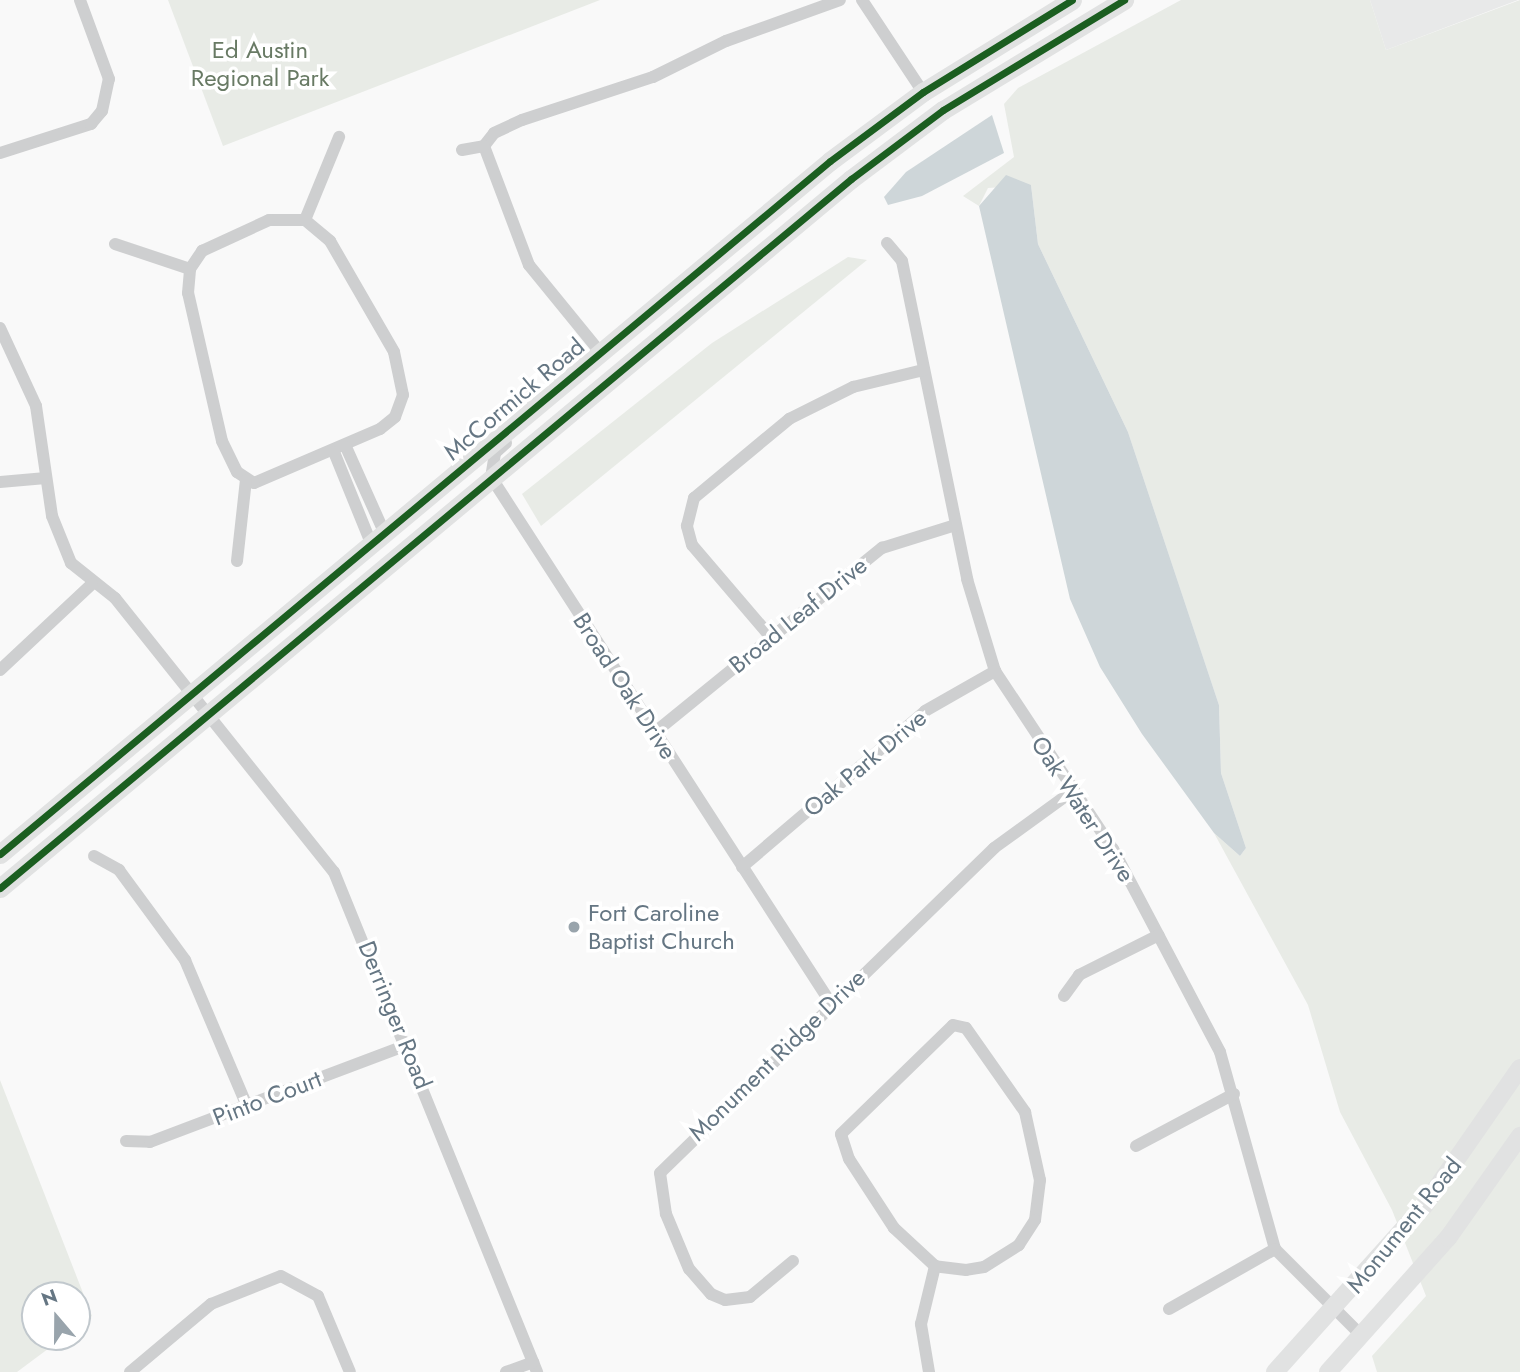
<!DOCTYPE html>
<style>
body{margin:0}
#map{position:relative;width:1520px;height:1372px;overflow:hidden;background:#f9f9f9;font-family:Jost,sans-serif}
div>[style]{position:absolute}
.built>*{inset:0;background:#e8e9e9}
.green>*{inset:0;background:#e8ebe6}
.water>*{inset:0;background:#ced6d9}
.street>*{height:12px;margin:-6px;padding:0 6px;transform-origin:6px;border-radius:6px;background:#cecfd0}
.secondary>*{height:18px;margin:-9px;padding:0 9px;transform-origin:9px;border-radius:9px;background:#e1e2e2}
.primary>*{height:19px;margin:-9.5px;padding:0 9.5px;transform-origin:9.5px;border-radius:9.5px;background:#e1e2e2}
.cycleway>*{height:7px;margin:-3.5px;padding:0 3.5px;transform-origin:3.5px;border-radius:3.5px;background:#1b5e20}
.dots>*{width:19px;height:19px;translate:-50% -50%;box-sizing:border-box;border:4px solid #fff;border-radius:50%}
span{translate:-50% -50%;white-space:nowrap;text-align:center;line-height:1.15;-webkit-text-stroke:7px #fff;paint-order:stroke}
.park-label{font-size:24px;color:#687a64}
.street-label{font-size:24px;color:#657683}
.poi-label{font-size:24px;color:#657683}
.left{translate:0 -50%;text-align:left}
.north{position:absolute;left:21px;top:1281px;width:70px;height:70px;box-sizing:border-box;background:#fff;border:2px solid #c1c8cd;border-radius:50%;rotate:340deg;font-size:19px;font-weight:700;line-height:28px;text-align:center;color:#657683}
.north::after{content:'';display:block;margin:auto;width:24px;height:32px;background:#99a4ac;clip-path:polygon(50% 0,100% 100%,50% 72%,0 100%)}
</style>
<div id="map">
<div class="built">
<i style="clip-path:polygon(1370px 0,1518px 0,1386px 50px)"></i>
</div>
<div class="green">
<i style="clip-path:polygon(168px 0,600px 0,223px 146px)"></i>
<i style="clip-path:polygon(1181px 0,1370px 0,1386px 50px,1520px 0,1520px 1372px,1377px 1372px,1372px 1356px,1426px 1296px,1392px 1210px,1340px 1112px,1308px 1005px,1214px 833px,1240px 856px,1246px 848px,1221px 773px,1219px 705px,1128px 432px,1038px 244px,1031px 185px,988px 188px,979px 206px,963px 196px,1014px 157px,1004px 104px,1018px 88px)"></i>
<i style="clip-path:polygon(848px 257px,867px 260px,541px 526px,522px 494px,712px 343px)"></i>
<i style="clip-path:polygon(0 1080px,92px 1316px,77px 1327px,77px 1295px,35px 1295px,35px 1337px,64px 1337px,17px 1372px,0 1372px)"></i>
</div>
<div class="water">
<i style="clip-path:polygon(992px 115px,1004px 153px,922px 196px,888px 205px,884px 197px,906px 172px)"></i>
<i style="clip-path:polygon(1006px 175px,1031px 185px,1038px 244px,1128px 432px,1219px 705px,1221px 773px,1246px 848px,1240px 856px,1214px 833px,1142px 734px,1100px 667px,1070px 599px,979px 206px)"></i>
</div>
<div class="street">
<i style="left:862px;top:0;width:110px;rotate:56.5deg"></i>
<i style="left:484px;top:146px;width:16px;rotate:-52deg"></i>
<i style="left:494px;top:133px;width:31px;rotate:-25deg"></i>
<i style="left:522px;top:120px;width:138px;rotate:-18.2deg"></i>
<i style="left:653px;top:77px;width:81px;rotate:-26.3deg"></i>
<i style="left:726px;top:41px;width:121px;rotate:-19.8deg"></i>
<i style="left:484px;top:146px;width:127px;rotate:69.3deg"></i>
<i style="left:529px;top:265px;width:112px;rotate:50.8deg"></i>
<i style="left:462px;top:150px;width:22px;rotate:-10deg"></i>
<i style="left:0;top:153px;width:96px;rotate:-17.7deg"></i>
<i style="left:91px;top:124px;width:17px;rotate:-50deg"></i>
<i style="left:102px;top:111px;width:33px;rotate:-78deg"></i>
<i style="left:109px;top:79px;width:84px;rotate:-110.2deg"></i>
<i style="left:269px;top:220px;width:36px"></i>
<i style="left:305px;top:220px;width:33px;rotate:40deg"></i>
<i style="left:330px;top:241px;width:128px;rotate:60deg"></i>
<i style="left:394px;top:352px;width:44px;rotate:78.2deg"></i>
<i style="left:403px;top:395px;width:23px;rotate:110deg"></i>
<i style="left:395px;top:417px;width:19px;rotate:141deg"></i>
<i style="left:380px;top:429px;width:137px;rotate:156.8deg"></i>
<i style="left:254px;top:483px;width:20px;rotate:-147deg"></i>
<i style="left:237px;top:472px;width:34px;rotate:-116deg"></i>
<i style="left:222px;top:441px;width:152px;rotate:-102.9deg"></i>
<i style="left:188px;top:293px;width:24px;rotate:-85deg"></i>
<i style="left:190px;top:269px;width:22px;rotate:-56deg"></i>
<i style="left:202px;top:251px;width:74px;rotate:-24.8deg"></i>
<i style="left:305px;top:220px;width:90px;rotate:-67.7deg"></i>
<i style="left:887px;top:243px;width:23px;rotate:50deg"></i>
<i style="left:902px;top:261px;width:325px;rotate:78.4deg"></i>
<i style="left:967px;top:579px;width:96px;rotate:73.1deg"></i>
<i style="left:995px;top:671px;width:214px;rotate:56.5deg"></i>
<i style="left:1113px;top:849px;width:229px;rotate:62.2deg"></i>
<i style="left:1220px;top:1052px;width:205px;rotate:74.4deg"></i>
<i style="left:1275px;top:1249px;width:123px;rotate:45deg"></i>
<i style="left:115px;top:244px;width:79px;rotate:18.4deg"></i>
<i style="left:0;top:328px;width:86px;rotate:65.2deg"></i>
<i style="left:36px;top:406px;width:111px;rotate:81.7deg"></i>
<i style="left:52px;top:516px;width:51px;rotate:68deg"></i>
<i style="left:71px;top:563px;width:56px;rotate:38.5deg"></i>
<i style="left:115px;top:598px;width:351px;rotate:51.4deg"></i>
<i style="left:334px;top:872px;width:540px;rotate:67.9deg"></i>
<i style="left:506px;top:443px;width:15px;rotate:138deg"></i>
<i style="left:495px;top:453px;width:24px;rotate:99deg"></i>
<i style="left:491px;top:477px;width:625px;rotate:57.15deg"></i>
<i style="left:346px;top:447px;width:93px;rotate:65.9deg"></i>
<i style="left:334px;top:452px;width:98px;rotate:67.9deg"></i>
<i style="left:0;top:482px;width:46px;rotate:-5deg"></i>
<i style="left:237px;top:561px;width:81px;rotate:-83.7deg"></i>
<i style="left:769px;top:635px;width:118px;rotate:-130.5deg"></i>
<i style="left:692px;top:545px;width:20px;rotate:-105deg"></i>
<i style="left:687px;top:526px;width:29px;rotate:-76deg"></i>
<i style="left:694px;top:498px;width:124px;rotate:-39.7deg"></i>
<i style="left:789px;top:419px;width:72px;rotate:-26.6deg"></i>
<i style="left:853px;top:387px;width:73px;rotate:-13.5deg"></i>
<i style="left:0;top:670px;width:126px;rotate:-43.1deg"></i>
<i style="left:654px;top:733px;width:294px;rotate:-39.1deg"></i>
<i style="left:882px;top:548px;width:77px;rotate:-17.3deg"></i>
<i style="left:94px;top:856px;width:29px;rotate:29deg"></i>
<i style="left:119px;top:870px;width:112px;rotate:53.7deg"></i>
<i style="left:185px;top:960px;width:159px;rotate:67deg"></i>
<i style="left:742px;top:867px;width:240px;rotate:-40.4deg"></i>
<i style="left:925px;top:711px;width:81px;rotate:-29.7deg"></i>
<i style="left:1064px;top:996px;width:26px;rotate:-54deg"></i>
<i style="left:1079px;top:975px;width:89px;rotate:-26.6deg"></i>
<i style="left:953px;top:1025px;width:13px;rotate:13deg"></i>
<i style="left:966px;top:1028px;width:103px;rotate:54.9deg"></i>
<i style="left:1025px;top:1112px;width:70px;rotate:77.6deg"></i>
<i style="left:1040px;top:1180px;width:40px;rotate:97.1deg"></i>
<i style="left:1035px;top:1220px;width:30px;rotate:123deg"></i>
<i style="left:1019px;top:1245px;width:41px;rotate:147.8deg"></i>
<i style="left:984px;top:1267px;width:18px;rotate:171deg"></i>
<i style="left:966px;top:1270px;width:31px;rotate:-173deg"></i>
<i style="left:935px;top:1266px;width:56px;rotate:-137.2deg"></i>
<i style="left:894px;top:1228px;width:82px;rotate:-123.1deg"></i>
<i style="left:849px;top:1159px;width:26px;rotate:-108deg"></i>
<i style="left:841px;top:1134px;width:156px;rotate:-44.2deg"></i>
<i style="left:126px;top:1141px;width:24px;rotate:2deg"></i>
<i style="left:150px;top:1142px;width:275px;rotate:-20.7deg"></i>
<i style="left:1136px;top:1146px;width:111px;rotate:-28deg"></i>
<i style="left:793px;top:1261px;width:56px;rotate:140.1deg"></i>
<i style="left:750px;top:1297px;width:25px;rotate:173deg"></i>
<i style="left:725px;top:1300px;width:15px;rotate:-157deg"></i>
<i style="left:711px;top:1294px;width:33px;rotate:-131deg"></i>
<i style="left:689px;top:1269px;width:60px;rotate:-112.7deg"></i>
<i style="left:666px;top:1214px;width:41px;rotate:-98.3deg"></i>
<i style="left:660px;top:1173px;width:466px;rotate:-44.2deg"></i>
<i style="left:994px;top:848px;width:99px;rotate:-35.9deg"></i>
<i style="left:1169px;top:1309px;width:122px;rotate:-29.5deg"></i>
<i style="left:130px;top:1372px;width:106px;rotate:-40deg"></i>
<i style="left:211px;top:1304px;width:75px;rotate:-21.8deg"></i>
<i style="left:281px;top:1276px;width:42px;rotate:28.4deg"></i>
<i style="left:318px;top:1296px;width:82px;rotate:67.2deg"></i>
<i style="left:506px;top:1372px;width:29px;rotate:-20deg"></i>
<i style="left:929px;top:1372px;width:49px;rotate:-99.5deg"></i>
<i style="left:921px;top:1324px;width:60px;rotate:-76.4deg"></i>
</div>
<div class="secondary">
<i style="left:1275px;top:1372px;width:223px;rotate:-48.1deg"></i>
<i style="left:1424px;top:1206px;width:168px;rotate:-55.2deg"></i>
<i style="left:1328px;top:1372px;width:180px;rotate:-48.2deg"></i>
<i style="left:1448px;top:1238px;width:125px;rotate:-54.8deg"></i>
</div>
<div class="primary">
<i style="left:0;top:854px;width:1081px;rotate:-39.86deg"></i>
<i style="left:830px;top:161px;width:116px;rotate:-36.6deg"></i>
<i style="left:923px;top:92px;width:175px;rotate:-31.7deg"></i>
<i style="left:0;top:888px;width:1108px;rotate:-39.8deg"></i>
<i style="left:851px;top:179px;width:115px;rotate:-36.9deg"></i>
<i style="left:943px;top:110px;width:212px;rotate:-31.3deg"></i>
</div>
<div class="cycleway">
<i style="left:0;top:854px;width:1081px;rotate:-39.86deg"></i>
<i style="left:830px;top:161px;width:116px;rotate:-36.6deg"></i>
<i style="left:923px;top:92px;width:175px;rotate:-31.7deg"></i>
<i style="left:0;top:888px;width:1108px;rotate:-39.8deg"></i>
<i style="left:851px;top:179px;width:115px;rotate:-36.9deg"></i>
<i style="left:943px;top:110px;width:212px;rotate:-31.3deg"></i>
</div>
<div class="dots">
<i style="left:574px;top:927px;background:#99a4ac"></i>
</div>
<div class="park-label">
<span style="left:260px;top:64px">Ed Austin<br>Regional Park</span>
</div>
<div class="street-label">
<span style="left:514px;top:399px;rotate:-40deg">McCormick Road</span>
<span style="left:798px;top:615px;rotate:-39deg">Broad Leaf Drive</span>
<span style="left:625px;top:686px;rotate:57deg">Broad Oak Drive</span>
<span style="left:865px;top:763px;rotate:-40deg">Oak Park Drive</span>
<span style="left:1083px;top:809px;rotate:57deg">Oak Water Drive</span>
<span style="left:395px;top:1015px;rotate:68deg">Derringer Road</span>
<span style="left:777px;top:1055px;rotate:-44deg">Monument Ridge Drive</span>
<span style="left:267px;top:1098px;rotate:-21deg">Pinto Court</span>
<span style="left:1404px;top:1225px;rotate:-51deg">Monument Road</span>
</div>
<div class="poi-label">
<span class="left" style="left:588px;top:927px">Fort Caroline<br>Baptist Church</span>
</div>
<div class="north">N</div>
</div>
